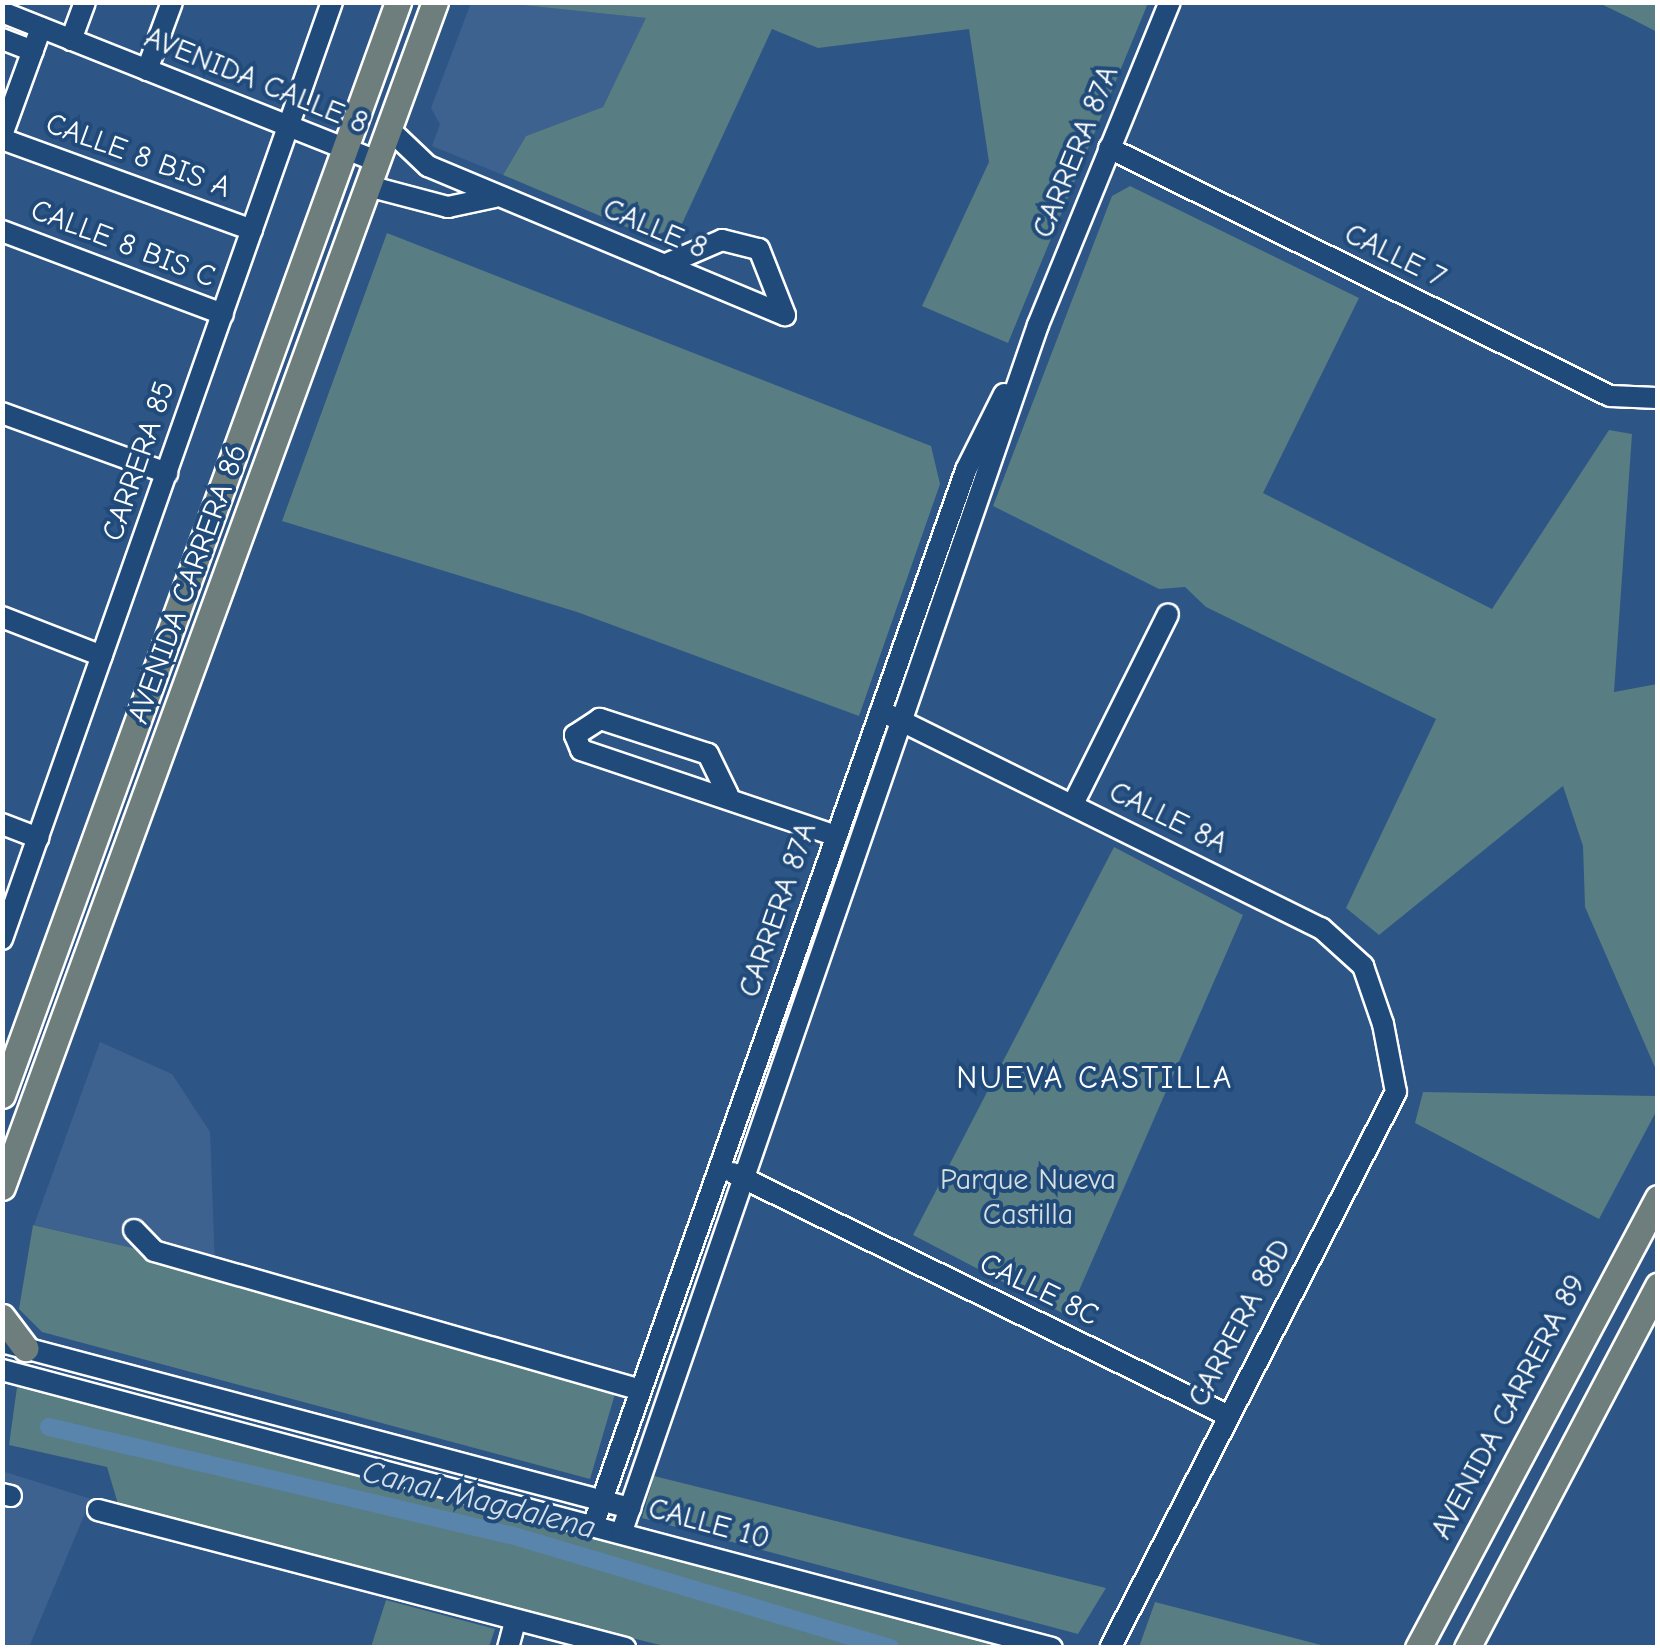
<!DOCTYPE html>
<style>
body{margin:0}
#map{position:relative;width:1660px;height:1650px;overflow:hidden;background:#2d5585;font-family:"Comic Neue",sans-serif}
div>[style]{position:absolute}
.built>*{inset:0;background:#3e6290}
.green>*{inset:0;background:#587d82}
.canal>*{height:18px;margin:-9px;padding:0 9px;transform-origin:9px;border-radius:9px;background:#5985ad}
.roads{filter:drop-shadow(2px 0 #fff) drop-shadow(-2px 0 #fff) drop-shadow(0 2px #fff) drop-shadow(0 -2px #fff)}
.minor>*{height:20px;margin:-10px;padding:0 10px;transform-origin:10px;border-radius:10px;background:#1f4a7a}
.major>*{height:25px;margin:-12.5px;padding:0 12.5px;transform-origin:12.5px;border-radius:12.5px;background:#6d7e7c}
span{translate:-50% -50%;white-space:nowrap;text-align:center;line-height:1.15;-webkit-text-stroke:8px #1f4a7a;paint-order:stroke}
.street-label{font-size:30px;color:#fff}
.park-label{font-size:30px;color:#d5dee0}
.neighbourhood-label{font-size:32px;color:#fff;letter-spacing:2.5px}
.water-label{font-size:32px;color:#d6e0ea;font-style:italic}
.frame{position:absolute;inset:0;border:5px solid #fff;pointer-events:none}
</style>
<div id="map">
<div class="built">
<i style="clip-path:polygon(471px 3px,504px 3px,647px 18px,603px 107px,526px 136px,503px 175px,432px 146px,440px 124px,431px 108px)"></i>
<i style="clip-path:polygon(100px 1042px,172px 1074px,210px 1132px,215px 1267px,34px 1225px)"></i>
<i style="clip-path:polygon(2px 1471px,91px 1499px,29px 1647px,3px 1647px)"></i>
</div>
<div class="green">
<i style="clip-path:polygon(504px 3px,504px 2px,1148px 3px,1008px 343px,922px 306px,989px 162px,969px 29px,818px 48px,772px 29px,681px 226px,650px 237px,503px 175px,526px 136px,603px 107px,646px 18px)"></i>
<i style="clip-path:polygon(1599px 3px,1657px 3px,1657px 32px,1632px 19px)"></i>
<i style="clip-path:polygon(1130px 186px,1359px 298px,1263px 493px,1492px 609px,1609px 430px,1632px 434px,1614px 692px,1657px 684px,1657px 1072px,1585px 907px,1583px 846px,1563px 786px,1379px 935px,1346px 908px,1436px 719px,1206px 607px,1185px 587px,1159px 589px,993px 506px,1112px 196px)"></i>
<i style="clip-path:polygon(387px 233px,931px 446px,940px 484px,859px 716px,577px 612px,282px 521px)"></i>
<i style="clip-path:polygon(1114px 847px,1243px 915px,1068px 1316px,913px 1235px)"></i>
<i style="clip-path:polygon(1423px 1092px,1657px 1096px,1657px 1110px,1599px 1219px,1415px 1123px)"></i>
<i style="clip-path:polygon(33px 1225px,215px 1267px,617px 1387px,590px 1479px,42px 1332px,19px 1309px)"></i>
<i style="clip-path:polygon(17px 1387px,626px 1545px,1003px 1647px,668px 1647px,337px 1565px,118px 1504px,107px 1467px,9px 1445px)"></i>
<i style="clip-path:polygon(654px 1476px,864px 1528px,1106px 1588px,1078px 1634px,642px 1518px)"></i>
<i style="clip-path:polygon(386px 1600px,495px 1629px,489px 1647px,371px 1647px)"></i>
<i style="clip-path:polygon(1155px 1602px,1329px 1647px,1139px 1647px)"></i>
</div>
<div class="canal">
<i style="left:49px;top:1427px;width:474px;rotate:13.2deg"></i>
<i style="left:511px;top:1535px;width:396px;rotate:16.6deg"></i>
</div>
<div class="roads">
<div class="minor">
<i style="left:2px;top:12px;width:404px;rotate:21.7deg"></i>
<i style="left:2px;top:39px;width:33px;rotate:21deg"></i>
<i style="left:71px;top:40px;width:40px;rotate:-69.8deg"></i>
<i style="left:147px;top:70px;width:72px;rotate:-69.8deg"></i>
<i style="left:389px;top:129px;width:54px;rotate:43.5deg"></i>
<i style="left:428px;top:166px;width:387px;rotate:22.7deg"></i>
<i style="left:2px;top:135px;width:114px;rotate:-70deg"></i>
<i style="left:2px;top:139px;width:266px;rotate:20deg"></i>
<i style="left:1109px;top:148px;width:559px;rotate:26.34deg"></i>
<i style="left:1610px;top:396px;width:48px;rotate:2.4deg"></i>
<i style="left:368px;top:186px;width:83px;rotate:14.7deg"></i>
<i style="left:448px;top:207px;width:48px;rotate:-12deg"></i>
<i style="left:2px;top:231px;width:236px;rotate:20.6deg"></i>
<i style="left:664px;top:265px;width:63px;rotate:-23.3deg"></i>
<i style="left:722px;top:240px;width:38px;rotate:14deg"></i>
<i style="left:759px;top:249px;width:71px;rotate:68.5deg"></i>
<i style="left:2px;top:413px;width:176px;rotate:20deg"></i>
<i style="left:2px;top:617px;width:107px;rotate:21.3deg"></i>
<i style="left:881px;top:711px;width:491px;rotate:26.3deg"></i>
<i style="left:1321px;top:928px;width:57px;rotate:42.1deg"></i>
<i style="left:1363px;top:966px;width:61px;rotate:71deg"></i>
<i style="left:1383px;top:1024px;width:69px;rotate:79.2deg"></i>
<i style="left:1396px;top:1092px;width:625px;rotate:117.22deg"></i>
<i style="left:728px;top:795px;width:46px;rotate:-116deg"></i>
<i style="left:708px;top:754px;width:114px;rotate:-162deg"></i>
<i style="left:600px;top:719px;width:30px;rotate:147deg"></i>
<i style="left:575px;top:735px;width:16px;rotate:68deg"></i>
<i style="left:581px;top:750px;width:270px;rotate:18.6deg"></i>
<i style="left:1073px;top:804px;width:212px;rotate:-63.4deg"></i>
<i style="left:2px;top:824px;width:39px;rotate:21deg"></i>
<i style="left:2px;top:939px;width:993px;rotate:-70.6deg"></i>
<i style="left:733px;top:1173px;width:548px;rotate:26.1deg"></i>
<i style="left:134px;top:1230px;width:29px;rotate:46deg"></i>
<i style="left:154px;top:1251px;width:506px;rotate:15.93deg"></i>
<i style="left:2px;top:1342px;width:650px;rotate:14.81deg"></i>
<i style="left:2px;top:1370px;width:1086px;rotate:14.83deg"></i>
<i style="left:2px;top:1494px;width:9px;rotate:13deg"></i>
<i style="left:98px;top:1510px;width:545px;rotate:14.67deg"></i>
<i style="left:594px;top:1523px;width:1117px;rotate:-70.54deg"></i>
<i style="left:966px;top:470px;width:85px;rotate:-63.4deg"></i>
<i style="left:622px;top:1531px;width:1276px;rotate:-70.97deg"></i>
<i style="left:1038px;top:325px;width:349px;rotate:-67.8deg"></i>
<i style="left:508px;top:1648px;width:27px;rotate:-75deg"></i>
</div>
<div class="major">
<i style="left:2px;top:1095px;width:1163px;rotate:-70.08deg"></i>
<i style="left:2px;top:1187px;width:1262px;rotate:-69.93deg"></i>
<i style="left:2px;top:1317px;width:39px;rotate:53deg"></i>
<i style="left:1418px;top:1648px;width:510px;rotate:-61.93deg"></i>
<i style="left:1467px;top:1648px;width:410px;rotate:-62.2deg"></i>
</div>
</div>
<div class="street-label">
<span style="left:256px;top:81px;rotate:22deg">AVENIDA CALLE 8</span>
<span style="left:1076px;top:152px;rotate:-68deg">CARRERA 87A</span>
<span style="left:138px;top:156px;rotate:20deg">CALLE 8 BIS A</span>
<span style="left:655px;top:229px;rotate:23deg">CALLE 8</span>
<span style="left:123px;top:244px;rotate:21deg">CALLE 8 BIS C</span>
<span style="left:1395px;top:256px;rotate:26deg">CALLE 7</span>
<span style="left:139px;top:461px;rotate:-71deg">CARRERA 85</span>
<span style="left:188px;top:584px;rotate:-70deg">AVENIDA CARRERA 86</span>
<span style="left:1168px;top:818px;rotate:26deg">CALLE 8A</span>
<span style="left:778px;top:910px;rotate:-71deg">CARRERA 87A</span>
<span style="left:1039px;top:1290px;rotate:26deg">CALLE 8C</span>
<span style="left:1240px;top:1323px;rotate:-62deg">CARRERA 88D</span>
<span style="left:1509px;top:1407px;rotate:-62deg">AVENIDA CARRERA 89</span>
<span style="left:709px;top:1524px;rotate:15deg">CALLE 10</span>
</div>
<div class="park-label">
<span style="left:1028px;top:1197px">Parque Nueva<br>Castilla</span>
</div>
<div class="neighbourhood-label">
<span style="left:1095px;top:1078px">NUEVA CASTILLA</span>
</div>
<div class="water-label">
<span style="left:479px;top:1500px;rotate:14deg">Canal Magdalena</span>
</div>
<div class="frame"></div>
</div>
